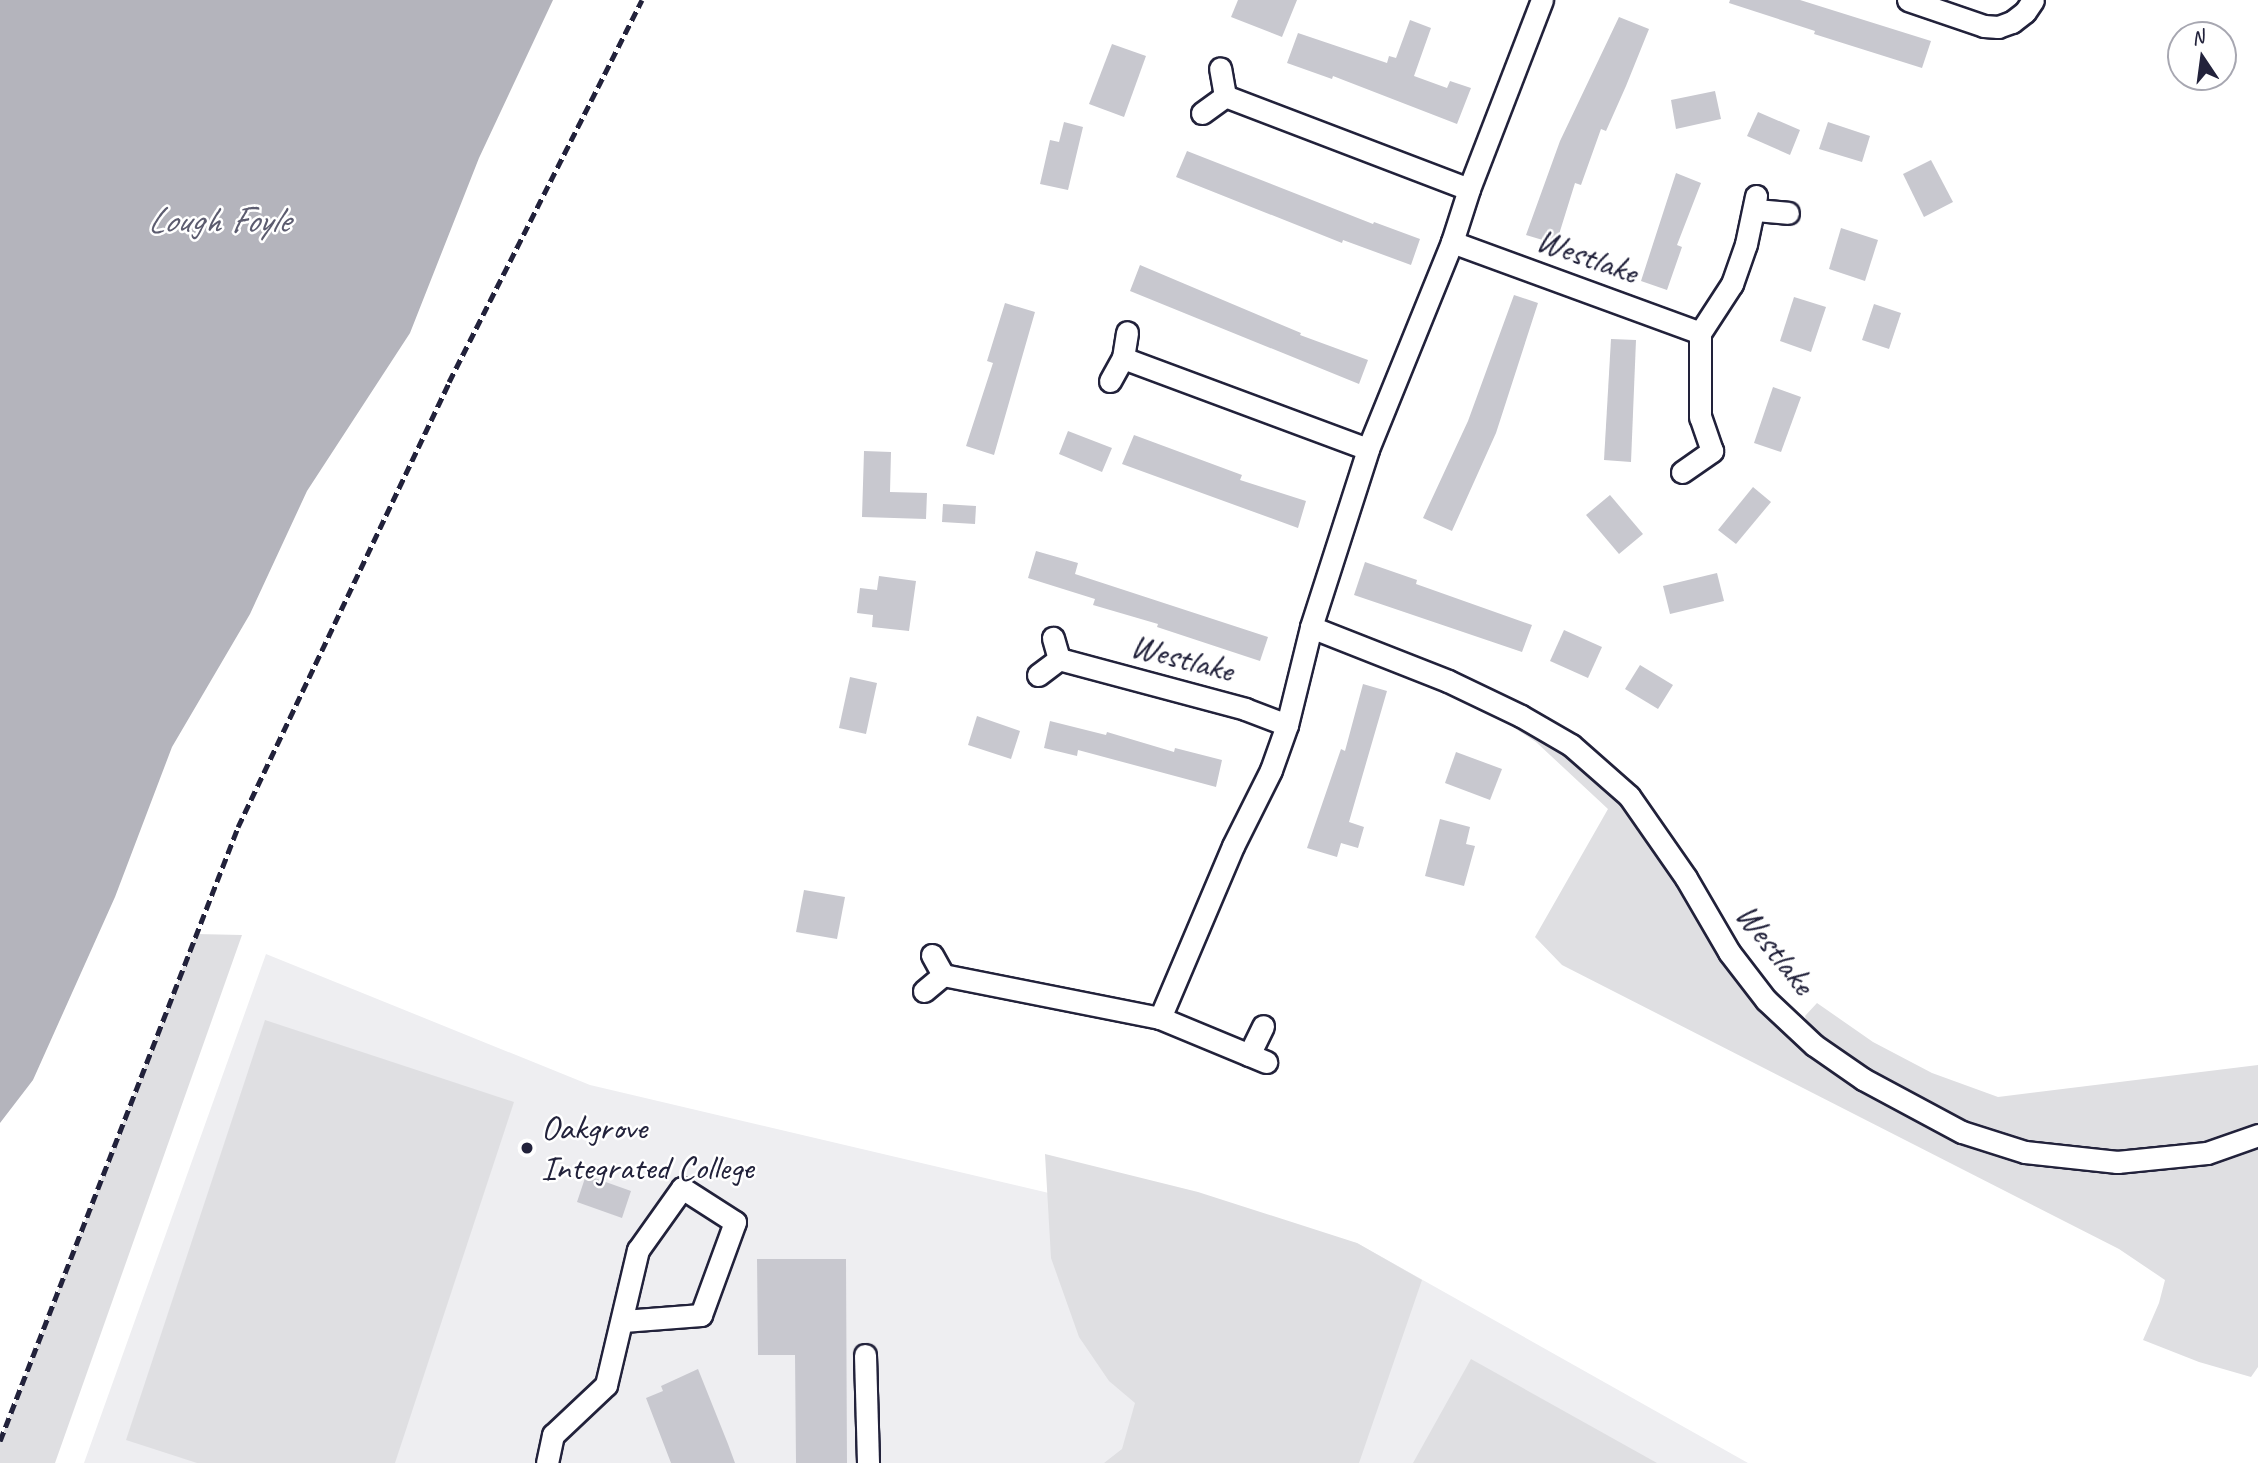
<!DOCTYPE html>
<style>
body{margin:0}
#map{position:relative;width:2258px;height:1463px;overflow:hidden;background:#fff;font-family:Caveat,sans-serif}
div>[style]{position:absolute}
.built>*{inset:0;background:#eeeef1}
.green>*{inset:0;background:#dfdfe2}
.water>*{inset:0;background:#b4b4bc}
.building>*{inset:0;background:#c8c8cf}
.roads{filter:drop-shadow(2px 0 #22223b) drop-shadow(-2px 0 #22223b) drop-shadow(0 2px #22223b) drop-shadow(0 -2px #22223b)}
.minor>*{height:21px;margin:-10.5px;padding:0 10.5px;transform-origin:10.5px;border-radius:10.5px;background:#fff}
.rail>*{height:5px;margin-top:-2.5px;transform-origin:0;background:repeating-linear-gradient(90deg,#22223b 0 10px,transparent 0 15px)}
.dots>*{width:19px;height:19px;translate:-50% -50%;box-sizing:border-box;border:4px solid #fff;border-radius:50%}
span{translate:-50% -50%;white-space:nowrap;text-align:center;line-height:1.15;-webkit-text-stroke:5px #fff;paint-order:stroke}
.street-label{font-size:35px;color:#22223b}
.poi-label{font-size:35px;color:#22223b}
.left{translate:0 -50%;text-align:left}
.water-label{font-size:37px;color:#5c5c6f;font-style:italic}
.north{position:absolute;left:2167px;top:21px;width:70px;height:70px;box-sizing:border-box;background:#fff;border:2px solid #a7a7b1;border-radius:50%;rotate:347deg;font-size:19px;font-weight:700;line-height:28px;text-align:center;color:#22223b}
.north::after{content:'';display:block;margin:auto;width:24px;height:32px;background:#22223b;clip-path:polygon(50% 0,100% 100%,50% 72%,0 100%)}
</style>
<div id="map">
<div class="built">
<i style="clip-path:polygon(266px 954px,590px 1085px,1125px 1211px,1357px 1243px,1748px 1463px,84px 1463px)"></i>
</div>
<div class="green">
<i style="clip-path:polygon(1477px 704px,1563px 750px,1611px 790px,1707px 916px,1813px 1043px,1805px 1016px,1817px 1003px,1873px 1042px,1932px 1073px,1998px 1097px,2258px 1065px,2258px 1367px,2251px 1377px,2199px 1362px,2143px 1340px,2159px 1303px,2165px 1280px,2119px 1249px,1562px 965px,1535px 937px,1608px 809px,1536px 742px)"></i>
<i style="clip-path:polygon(196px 934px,242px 935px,55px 1463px,0 1463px,0 1441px)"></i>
<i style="clip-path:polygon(265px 1020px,514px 1102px,395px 1463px,197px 1463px,126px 1440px)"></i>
<i style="clip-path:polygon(1045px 1154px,1198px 1192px,1357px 1243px,1422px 1280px,1359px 1463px,1104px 1463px,1122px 1449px,1135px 1403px,1109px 1381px,1079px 1337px,1051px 1258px)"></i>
<i style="clip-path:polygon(1471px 1359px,1657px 1463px,1413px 1463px)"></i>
</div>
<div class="water">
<i style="clip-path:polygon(0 0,553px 0,479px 158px,410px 333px,307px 491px,250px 614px,172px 747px,115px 897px,33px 1080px,0 1123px)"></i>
</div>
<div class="building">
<i style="clip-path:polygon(1238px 0,1297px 0,1282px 37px,1231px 17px)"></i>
<i style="clip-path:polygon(1730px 0,1800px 0,1931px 41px,1922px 68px,1814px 34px,1815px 31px,1729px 3px)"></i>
<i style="clip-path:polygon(1619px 17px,1649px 29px,1626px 86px,1606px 131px,1601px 129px,1581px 185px,1575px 183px,1556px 244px,1526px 235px,1560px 141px)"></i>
<i style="clip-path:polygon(1410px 20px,1431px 28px,1414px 76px,1447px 88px,1450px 81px,1471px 88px,1457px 124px,1333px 76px,1332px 79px,1287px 63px,1298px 33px,1387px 63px,1389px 56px,1396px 58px)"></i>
<i style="clip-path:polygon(1112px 44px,1146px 56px,1124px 117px,1089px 104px)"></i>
<i style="clip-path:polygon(1715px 91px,1721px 119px,1676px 129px,1671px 100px)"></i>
<i style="clip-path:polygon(1758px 112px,1800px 130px,1790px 155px,1747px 136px)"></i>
<i style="clip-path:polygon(1064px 122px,1083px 127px,1068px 190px,1040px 184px,1050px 140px,1059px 142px)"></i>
<i style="clip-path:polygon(1828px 122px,1870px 136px,1862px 162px,1819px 149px)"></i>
<i style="clip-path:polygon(1187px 151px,1373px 224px,1374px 222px,1420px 239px,1411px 265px,1343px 240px,1342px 243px,1176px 177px)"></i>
<i style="clip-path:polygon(1931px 160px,1953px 202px,1924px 217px,1903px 174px)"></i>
<i style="clip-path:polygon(1676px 173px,1701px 183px,1677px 245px,1682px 247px,1667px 290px,1641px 281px)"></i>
<i style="clip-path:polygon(1841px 228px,1878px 240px,1865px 281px,1829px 269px)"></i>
<i style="clip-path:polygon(1140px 265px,1301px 333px,1300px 335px,1368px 360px,1359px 384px,1130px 291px)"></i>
<i style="clip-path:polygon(1514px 295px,1538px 303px,1496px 433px,1452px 531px,1423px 518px,1468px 421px)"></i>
<i style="clip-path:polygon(1794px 297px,1826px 307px,1811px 352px,1780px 341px)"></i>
<i style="clip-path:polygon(1005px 303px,1035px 312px,994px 455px,966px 446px,993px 363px,987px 361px)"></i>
<i style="clip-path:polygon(1874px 304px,1901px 313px,1889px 349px,1862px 340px)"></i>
<i style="clip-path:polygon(1611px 339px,1636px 340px,1631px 462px,1604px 460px)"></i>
<i style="clip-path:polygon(1773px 387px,1801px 397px,1781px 452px,1754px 443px)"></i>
<i style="clip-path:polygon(1068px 431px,1112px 448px,1102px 472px,1059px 454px)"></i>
<i style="clip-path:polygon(1134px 435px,1242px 475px,1240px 480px,1306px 501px,1298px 528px,1122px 464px)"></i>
<i style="clip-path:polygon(864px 451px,891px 452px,890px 492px,927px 493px,926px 519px,862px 517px)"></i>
<i style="clip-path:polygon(1753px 487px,1771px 502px,1736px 544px,1718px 530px)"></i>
<i style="clip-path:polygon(1610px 495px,1643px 534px,1619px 554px,1586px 515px)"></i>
<i style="clip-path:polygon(943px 504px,976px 506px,975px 524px,942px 522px)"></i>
<i style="clip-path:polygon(1036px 551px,1078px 563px,1075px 574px,1268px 637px,1260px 661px,1157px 627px,1158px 624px,1093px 605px,1095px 599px,1028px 578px)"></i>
<i style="clip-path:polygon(1365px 562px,1417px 580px,1416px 584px,1532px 625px,1522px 652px,1354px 595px)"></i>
<i style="clip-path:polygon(1717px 573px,1724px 601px,1670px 614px,1663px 586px)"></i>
<i style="clip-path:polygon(879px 576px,916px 581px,909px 631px,872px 627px,873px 615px,857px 613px,860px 588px,877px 590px)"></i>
<i style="clip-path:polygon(1564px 630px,1602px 647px,1588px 678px,1550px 661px)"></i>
<i style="clip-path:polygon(1640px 665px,1673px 685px,1658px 709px,1625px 689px)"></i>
<i style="clip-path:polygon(850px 677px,877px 683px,866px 734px,839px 728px)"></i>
<i style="clip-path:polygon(1363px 684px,1387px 691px,1349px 822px,1364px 827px,1358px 848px,1341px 843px,1337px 857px,1307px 848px,1341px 749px,1345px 751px)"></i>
<i style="clip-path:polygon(977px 716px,1020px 731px,1011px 759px,968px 745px)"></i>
<i style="clip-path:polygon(1050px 721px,1106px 735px,1107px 732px,1174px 752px,1175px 748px,1222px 760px,1216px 787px,1078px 750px,1077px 756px,1044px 748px)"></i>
<i style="clip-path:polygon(1456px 752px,1502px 769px,1490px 800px,1445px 783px)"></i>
<i style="clip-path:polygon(1440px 819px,1470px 827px,1466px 844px,1475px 846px,1464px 886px,1425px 876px)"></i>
<i style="clip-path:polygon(804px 890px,845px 897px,837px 939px,796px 932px)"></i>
<i style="clip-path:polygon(586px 1175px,631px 1191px,622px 1218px,577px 1202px)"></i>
<i style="clip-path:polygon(757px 1259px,846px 1259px,847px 1463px,796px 1463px,795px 1355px,758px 1355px)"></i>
<i style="clip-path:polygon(698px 1369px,728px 1444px,735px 1463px,671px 1463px,646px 1398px,663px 1391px,661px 1386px)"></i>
</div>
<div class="roads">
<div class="minor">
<i style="left:1908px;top:0;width:80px;rotate:18.9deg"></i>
<i style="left:1984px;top:26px;width:14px;rotate:4deg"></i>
<i style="left:1998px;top:27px;width:15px;rotate:-20deg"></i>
<i style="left:2012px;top:22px;width:16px;rotate:-38deg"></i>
<i style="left:2025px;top:12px;width:14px;rotate:-56deg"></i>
<i style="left:1225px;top:96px;width:261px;rotate:20.9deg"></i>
<i style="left:1202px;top:113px;width:29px;rotate:-36deg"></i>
<i style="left:1225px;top:96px;width:28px;rotate:-100deg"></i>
<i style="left:1755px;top:210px;width:33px;rotate:5deg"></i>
<i style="left:1452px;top:242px;width:264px;rotate:20.1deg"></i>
<i style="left:1123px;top:358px;width:261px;rotate:20.4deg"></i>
<i style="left:1110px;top:381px;width:26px;rotate:-61deg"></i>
<i style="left:1123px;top:358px;width:26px;rotate:-81deg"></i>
<i style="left:1682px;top:472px;width:37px;rotate:-35deg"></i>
<i style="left:1712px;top:451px;width:36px;rotate:-109deg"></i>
<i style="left:1700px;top:417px;width:84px;rotate:-90deg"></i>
<i style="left:1700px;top:333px;width:59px;rotate:-56.9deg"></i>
<i style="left:1732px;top:284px;width:42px;rotate:-70.7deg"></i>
<i style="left:1746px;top:244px;width:49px;rotate:-78.2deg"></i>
<i style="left:1311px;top:627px;width:147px;rotate:21.5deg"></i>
<i style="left:1448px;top:681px;width:81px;rotate:25.6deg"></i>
<i style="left:1521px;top:716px;width:58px;rotate:30.1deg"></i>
<i style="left:1571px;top:745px;width:77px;rotate:41.3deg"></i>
<i style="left:1629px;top:796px;width:100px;rotate:55.2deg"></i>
<i style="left:1686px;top:878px;width:86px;rotate:59.8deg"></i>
<i style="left:1729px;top:952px;width:61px;rotate:52.4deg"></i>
<i style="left:1766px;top:1000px;width:66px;rotate:43.2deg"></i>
<i style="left:1814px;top:1045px;width:60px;rotate:34.8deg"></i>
<i style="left:1863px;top:1079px;width:112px;rotate:28.2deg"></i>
<i style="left:1962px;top:1132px;width:66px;rotate:17.6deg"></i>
<i style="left:2025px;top:1152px;width:93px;rotate:6.2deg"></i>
<i style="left:2117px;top:1162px;width:90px;rotate:-5.7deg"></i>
<i style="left:2207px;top:1153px;width:54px;rotate:-19.4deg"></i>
<i style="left:1059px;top:659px;width:193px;rotate:15deg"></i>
<i style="left:1245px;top:709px;width:45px;rotate:20.9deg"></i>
<i style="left:1038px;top:675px;width:26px;rotate:-37deg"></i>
<i style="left:1059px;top:659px;width:22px;rotate:-106deg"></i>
<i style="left:932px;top:955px;width:23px;rotate:61deg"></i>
<i style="left:943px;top:975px;width:221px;rotate:11.2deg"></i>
<i style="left:1160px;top:1018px;width:115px;rotate:22.5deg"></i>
<i style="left:924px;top:991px;width:25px;rotate:-40deg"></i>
<i style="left:1160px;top:1018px;width:187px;rotate:-67deg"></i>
<i style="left:1233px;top:846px;width:85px;rotate:-63.4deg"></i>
<i style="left:1271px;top:770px;width:48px;rotate:-70.4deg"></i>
<i style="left:1287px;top:725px;width:101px;rotate:-76.2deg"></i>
<i style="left:1311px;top:627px;width:187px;rotate:-72.2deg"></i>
<i style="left:1368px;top:449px;width:223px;rotate:-67.9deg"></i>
<i style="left:1452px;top:242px;width:56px;rotate:-72.2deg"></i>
<i style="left:1469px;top:189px;width:203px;rotate:-68.9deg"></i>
<i style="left:1249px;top:1055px;width:32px;rotate:-64deg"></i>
<i style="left:865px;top:1355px;width:108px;rotate:88.4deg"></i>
<i style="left:547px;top:1463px;width:29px;rotate:-78deg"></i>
<i style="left:553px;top:1435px;width:73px;rotate:-43.3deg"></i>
<i style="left:606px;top:1385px;width:139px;rotate:-76.7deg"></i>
<i style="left:638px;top:1250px;width:76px;rotate:-54.6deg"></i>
<i style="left:682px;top:1188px;width:63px;rotate:32.7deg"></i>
<i style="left:735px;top:1222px;width:99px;rotate:110.1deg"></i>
<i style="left:701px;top:1315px;width:78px;rotate:175.6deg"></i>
</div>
</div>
<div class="rail">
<i style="left:0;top:1441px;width:659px;rotate:-68.81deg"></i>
<i style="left:238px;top:827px;width:492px;rotate:-64.6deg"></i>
<i style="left:449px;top:382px;width:428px;rotate:-63.2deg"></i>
</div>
<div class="dots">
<i style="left:527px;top:1148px;background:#22223b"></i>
</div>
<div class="street-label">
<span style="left:1587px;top:256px;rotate:20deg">Westlake</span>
<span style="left:1182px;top:658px;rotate:15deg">Westlake</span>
<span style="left:1775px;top:949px;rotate:52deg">Westlake</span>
</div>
<div class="poi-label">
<span class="left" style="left:541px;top:1148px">Oakgrove<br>Integrated College</span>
</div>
<div class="water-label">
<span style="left:218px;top:220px">Lough Foyle</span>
</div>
<div class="north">N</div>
</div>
